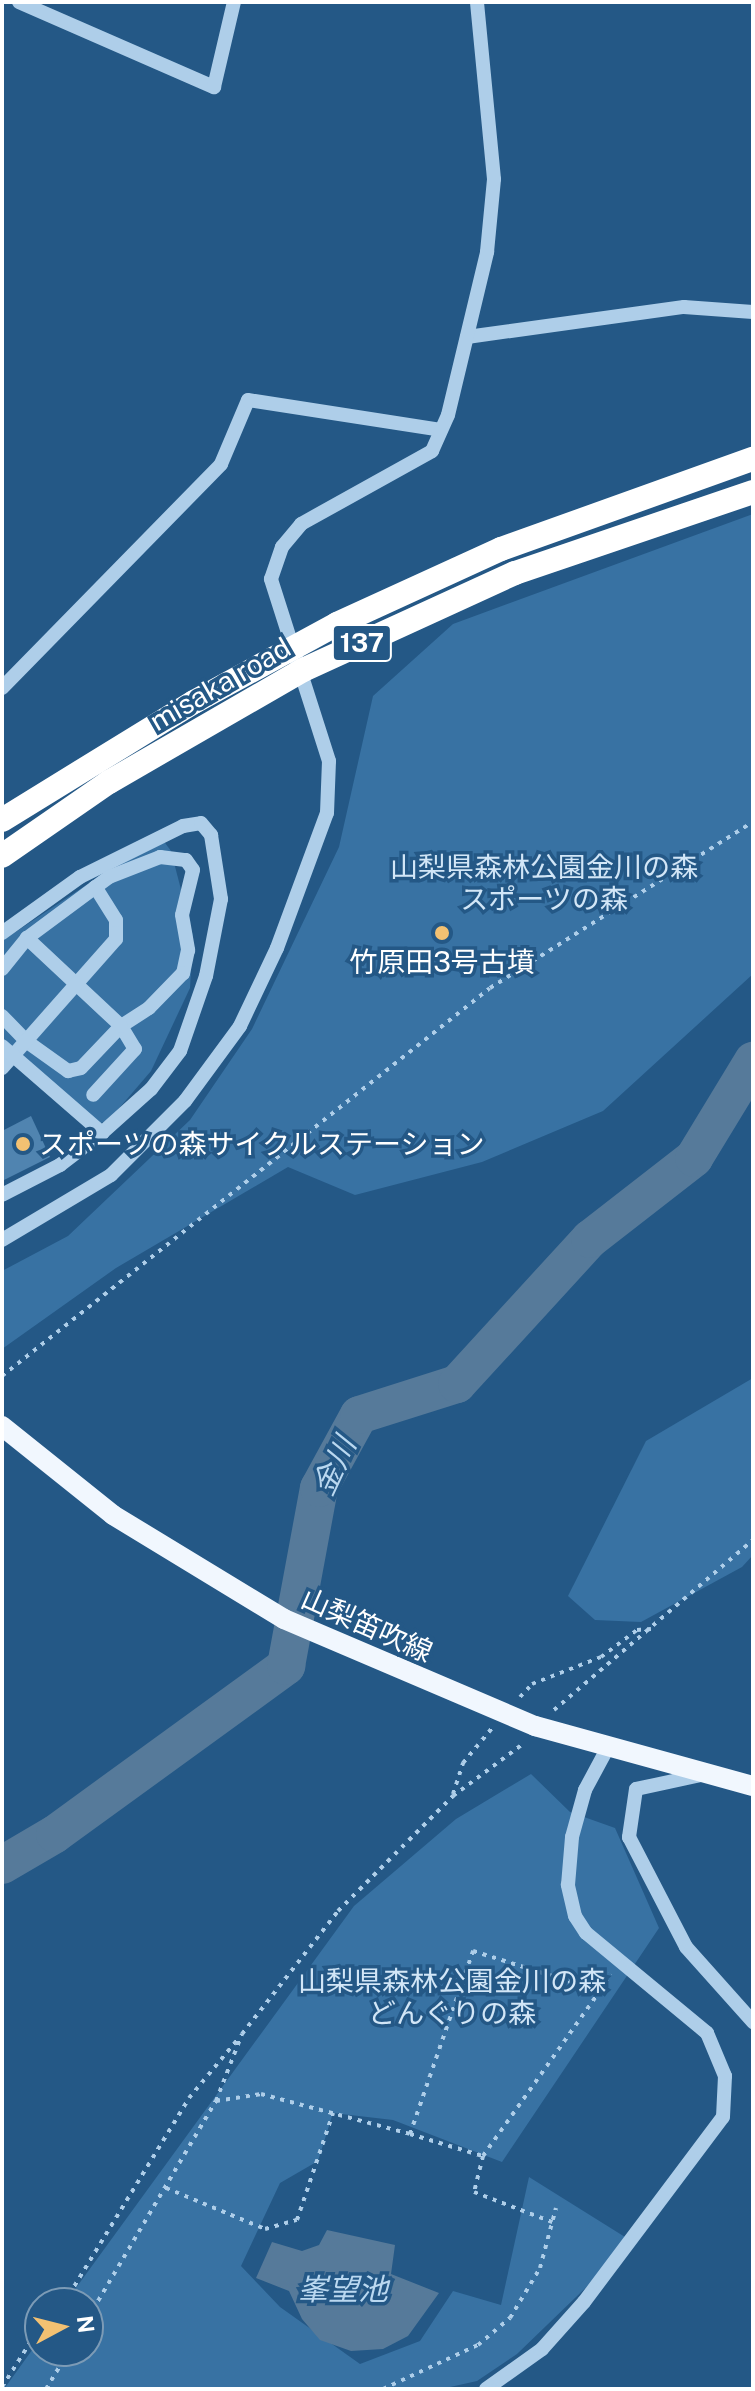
<!DOCTYPE html>
<meta charset="utf-8">
<style>
body{margin:0}
#map{position:relative;width:755px;height:2391px;overflow:hidden;background:#245886;font-family:"Public Sans","Noto Sans JP",sans-serif}
div>[style]{position:absolute}
.green>*{inset:0;background:#3872a3}
.water>*{inset:0;background:#567a9a}
.river>*{height:38px;margin:-19px;padding:0 19px;transform-origin:19px;border-radius:19px;background:#567a9a}
.building>*{inset:0;background:#5084b0}
.path>*{height:4px;margin-top:-2px;transform-origin:0;background:repeating-linear-gradient(90deg,#aecee9 0 4px,transparent 0 10px)}
.minor>*{height:14px;margin:-7px;padding:0 7px;transform-origin:7px;border-radius:7px;background:#aecee9}
.major>*{height:20px;margin:-10px;padding:0 10px;transform-origin:10px;border-radius:10px;background:#f1f7fe}
.highway>*{height:24px;margin:-12px;padding:0 12px;transform-origin:12px;border-radius:12px;background:#fff}
.minor-bridge>*{height:14px;margin:-7px;padding:0 7px;transform-origin:7px;border-radius:7px;background:#aecee9}
.major-bridge>*{height:20px;margin:-10px;padding:0 10px;transform-origin:10px;border-radius:10px;background:#f1f7fe}
.dots>*{width:22px;height:22px;translate:-50% -50%;box-sizing:border-box;border:4px solid #245886;border-radius:50%}
span{translate:-50% -50%;white-space:nowrap;text-align:center;line-height:1.15;-webkit-text-stroke:7px #245886;paint-order:stroke}
.shield-label span{padding:2px 6px;background:#245886;border:2px solid;border-radius:6px;-webkit-text-stroke-width:0}
.shield-label{font-size:26px;color:#fff;font-weight:700}
.street-label{font-size:28px;color:#fff}
.park-label{font-size:28px;color:#d2e6f7}
.poi-label{font-size:28px;color:#fff}
.left{translate:0 -50%;text-align:left}
.water-label{font-size:30px;color:#bad8f0;font-style:italic}
.frame{position:absolute;inset:0;border:4px solid #fff;pointer-events:none}
.north{position:absolute;left:24px;top:2287px;width:80px;height:80px;box-sizing:border-box;background:#245886;border:2px solid #7c9bb6;border-radius:50%;rotate:83deg;font-size:22px;font-weight:700;line-height:32px;text-align:center;color:#fff}
.north::after{content:'';display:block;margin:auto;width:28px;height:36px;background:#f3c172;clip-path:polygon(50% 0,100% 100%,50% 72%,0 100%)}
</style>
<div id="map">
<div class="green">
<i style="clip-path:polygon(753px 514px,753px 974px,603px 1111px,482px 1162px,355px 1195px,288px 1167px,116px 1268px,2px 1349px,2px 1271px,68px 1236px,190px 1120px,252px 1029px,339px 847px,373px 696px,453px 624px)"></i>
<i style="clip-path:polygon(160px 836px,171px 851px,193px 936px,190px 988px,151px 1071px,109px 1120px,98px 1124px,2px 1039px,2px 941px)"></i>
<i style="clip-path:polygon(753px 1378px,753px 1555px,742px 1567px,641px 1622px,595px 1620px,568px 1596px,646px 1441px)"></i>
<i style="clip-path:polygon(531px 1774px,570px 1812px,615px 1828px,659px 1928px,502px 2162px,393px 2120px,333px 2113px,318px 2161px,280px 2183px,241px 2266px,280px 2307px,360px 2364px,420px 2341px,453px 2291px,501px 2305px,529px 2177px,633px 2242px,517px 2354px,477px 2381px,441px 2389px,4px 2389px,40px 2339px,40px 2351px,88px 2351px,88px 2303px,65px 2303px,354px 1906px,456px 1819px)"></i>
</div>
<div class="water">
<i style="clip-path:polygon(327px 2230px,395px 2245px,391px 2274px,439px 2293px,408px 2336px,383px 2349px,351px 2351px,320px 2340px,302px 2319px,289px 2291px,256px 2278px,272px 2242px,302px 2251px,319px 2245px)"></i>
</div>
<div class="river">
<i style="left:2px;top:1865px;width:61px;rotate:-30.3deg"></i>
<i style="left:55px;top:1834px;width:286px;rotate:-36deg"></i>
<i style="left:286px;top:1666px;width:181px;rotate:-79.5deg"></i>
<i style="left:319px;top:1488px;width:83px;rotate:-61.3deg"></i>
<i style="left:359px;top:1415px;width:103px;rotate:-17.6deg"></i>
<i style="left:457px;top:1384px;width:197px;rotate:-47.5deg"></i>
<i style="left:590px;top:1239px;width:132px;rotate:-37.9deg"></i>
<i style="left:694px;top:1158px;width:114px;rotate:-58.7deg"></i>
</div>
<div class="building">
<i style="clip-path:polygon(31px 1116px,50px 1157px,2px 1181px,2px 1131px)"></i>
</div>
<div class="path">
<i style="left:2px;top:1376px;width:623px;rotate:-38.49deg"></i>
<i style="left:490px;top:988px;width:311px;rotate:-32.3deg"></i>
<i style="left:520px;top:1697px;width:18px;rotate:-47deg"></i>
<i style="left:532px;top:1684px;width:74px;rotate:-21.4deg"></i>
<i style="left:601px;top:1657px;width:45px;rotate:-36.9deg"></i>
<i style="left:637px;top:1630px;width:14px;rotate:-4deg"></i>
<i style="left:554px;top:1710px;width:262px;rotate:-40.5deg"></i>
<i style="left:453px;top:1794px;width:33px;rotate:-72deg"></i>
<i style="left:463px;top:1763px;width:47px;rotate:-50.2deg"></i>
<i style="left:216px;top:2101px;width:46px;rotate:-8.8deg"></i>
<i style="left:261px;top:2094px;width:154px;rotate:15deg"></i>
<i style="left:410px;top:2134px;width:194px;rotate:-71deg"></i>
<i style="left:473px;top:1951px;width:133px;rotate:17.5deg"></i>
<i style="left:600px;top:1991px;width:20px;rotate:-60deg"></i>
<i style="left:410px;top:2134px;width:76px;rotate:16.8deg"></i>
<i style="left:483px;top:2156px;width:37px;rotate:104deg"></i>
<i style="left:474px;top:2192px;width:84px;rotate:21deg"></i>
<i style="left:483px;top:2156px;width:202px;rotate:-54.7deg"></i>
<i style="left:166px;top:2188px;width:107px;rotate:22.5deg"></i>
<i style="left:265px;top:2229px;width:33px;rotate:-16deg"></i>
<i style="left:297px;top:2220px;width:113px;rotate:-71.4deg"></i>
<i style="left:64px;top:2303px;width:240px;rotate:-58.6deg"></i>
<i style="left:189px;top:2098px;width:77px;rotate:-50.3deg"></i>
<i style="left:88px;top:2318px;width:252px;rotate:-59.5deg"></i>
<i style="left:216px;top:2101px;width:72px;rotate:-68.8deg"></i>
<i style="left:242px;top:2034px;width:156px;rotate:-52deg"></i>
<i style="left:338px;top:1911px;width:163px;rotate:-45deg"></i>
<i style="left:453px;top:1796px;width:89px;rotate:-36.7deg"></i>
<i style="left:2px;top:2387px;width:71px;rotate:-57.7deg"></i>
<i style="left:46px;top:2389px;width:44px;rotate:-58.8deg"></i>
<i style="left:383px;top:2389px;width:105px;rotate:-24.9deg"></i>
<i style="left:478px;top:2345px;width:42px;rotate:-40.2deg"></i>
<i style="left:510px;top:2318px;width:58px;rotate:-59deg"></i>
<i style="left:540px;top:2268px;width:62px;rotate:-75.1deg"></i>
</div>
<div class="minor">
<i style="left:19px;top:2px;width:213px;rotate:23.6deg"></i>
<i style="left:214px;top:87px;width:87px;rotate:-76.8deg"></i>
<i style="left:467px;top:337px;width:219px;rotate:-7.9deg"></i>
<i style="left:684px;top:307px;width:69px;rotate:4.1deg"></i>
<i style="left:2px;top:688px;width:313px;rotate:-45.6deg"></i>
<i style="left:221px;top:464px;width:69px;rotate:-67.1deg"></i>
<i style="left:248px;top:400px;width:195px;rotate:8.8deg"></i>
<i style="left:2px;top:933px;width:96px;rotate:-35.7deg"></i>
<i style="left:80px;top:877px;width:115px;rotate:-26.3deg"></i>
<i style="left:183px;top:826px;width:18px;rotate:-9deg"></i>
<i style="left:201px;top:823px;width:16px;rotate:50deg"></i>
<i style="left:211px;top:835px;width:65px;rotate:81.1deg"></i>
<i style="left:221px;top:899px;width:78px;rotate:101deg"></i>
<i style="left:206px;top:976px;width:79px;rotate:109.1deg"></i>
<i style="left:180px;top:1051px;width:48px;rotate:127.3deg"></i>
<i style="left:151px;top:1089px;width:66px;rotate:138.1deg"></i>
<i style="left:102px;top:1133px;width:53px;rotate:142.7deg"></i>
<i style="left:60px;top:1165px;width:65px;rotate:152.7deg"></i>
<i style="left:2px;top:969px;width:40px;rotate:-51deg"></i>
<i style="left:27px;top:938px;width:102px;rotate:-36.6deg"></i>
<i style="left:109px;top:877px;width:55px;rotate:-21.4deg"></i>
<i style="left:160px;top:857px;width:26px;rotate:7deg"></i>
<i style="left:186px;top:860px;width:12px;rotate:55deg"></i>
<i style="left:193px;top:870px;width:46px;rotate:103.7deg"></i>
<i style="left:182px;top:915px;width:36px;rotate:80deg"></i>
<i style="left:188px;top:950px;width:24px;rotate:102deg"></i>
<i style="left:183px;top:973px;width:49px;rotate:134.2deg"></i>
<i style="left:149px;top:1008px;width:33px;rotate:147deg"></i>
<i style="left:121px;top:1026px;width:27px;rotate:59deg"></i>
<i style="left:135px;top:1049px;width:62px;rotate:132.4deg"></i>
<i style="left:2px;top:1016px;width:35px;rotate:46deg"></i>
<i style="left:26px;top:1041px;width:52px;rotate:35.5deg"></i>
<i style="left:68px;top:1071px;width:13px;rotate:-13deg"></i>
<i style="left:81px;top:1068px;width:58px;rotate:-46.4deg"></i>
<i style="left:121px;top:1026px;width:129px;rotate:-136.9deg"></i>
<i style="left:2px;top:1068px;width:172px;rotate:-48.5deg"></i>
<i style="left:116px;top:939px;width:19px;rotate:-90deg"></i>
<i style="left:116px;top:920px;width:39px;rotate:-122deg"></i>
<i style="left:2px;top:1240px;width:127px;rotate:-30.8deg"></i>
<i style="left:111px;top:1175px;width:105px;rotate:-45deg"></i>
<i style="left:185px;top:1101px;width:93px;rotate:-53.7deg"></i>
<i style="left:240px;top:1026px;width:86px;rotate:-64.6deg"></i>
<i style="left:277px;top:948px;width:144px;rotate:-69.7deg"></i>
<i style="left:327px;top:813px;width:52px;rotate:-87.8deg"></i>
<i style="left:329px;top:761px;width:191px;rotate:-107.7deg"></i>
<i style="left:271px;top:579px;width:34px;rotate:-71deg"></i>
<i style="left:282px;top:547px;width:30px;rotate:-50deg"></i>
<i style="left:301px;top:524px;width:150px;rotate:-29.1deg"></i>
<i style="left:432px;top:451px;width:39px;rotate:-66deg"></i>
<i style="left:448px;top:415px;width:168px;rotate:-76.5deg"></i>
<i style="left:487px;top:252px;width:73px;rotate:-84.5deg"></i>
<i style="left:494px;top:179px;width:178px;rotate:-95.5deg"></i>
<i style="left:701px;top:1775px;width:66px;rotate:167.8deg"></i>
<i style="left:636px;top:1789px;width:49px;rotate:98.3deg"></i>
<i style="left:629px;top:1837px;width:124px;rotate:62.6deg"></i>
<i style="left:686px;top:1947px;width:101px;rotate:48.2deg"></i>
<i style="left:486px;top:2389px;width:69px;rotate:-35.5deg"></i>
<i style="left:542px;top:2349px;width:63px;rotate:-48.2deg"></i>
<i style="left:584px;top:2302px;width:231px;rotate:-53.1deg"></i>
<i style="left:723px;top:2117px;width:41px;rotate:-87.2deg"></i>
<i style="left:725px;top:2076px;width:47px;rotate:-112.7deg"></i>
<i style="left:707px;top:2033px;width:157px;rotate:-140.4deg"></i>
<i style="left:586px;top:1933px;width:20px;rotate:-123deg"></i>
<i style="left:575px;top:1916px;width:32px;rotate:-103deg"></i>
<i style="left:568px;top:1885px;width:48px;rotate:-85.2deg"></i>
<i style="left:572px;top:1837px;width:49px;rotate:-74.5deg"></i>
<i style="left:585px;top:1790px;width:47px;rotate:-61.8deg"></i>
</div>
<div class="major">
<i style="left:535px;top:1726px;width:226px;rotate:15.4deg"></i>
</div>
<div class="highway">
<i style="left:2px;top:820px;width:225px;rotate:-31.6deg"></i>
<i style="left:194px;top:702px;width:163px;rotate:-28.6deg"></i>
<i style="left:337px;top:624px;width:180px;rotate:-24.6deg"></i>
<i style="left:501px;top:549px;width:268px;rotate:-19.7deg"></i>
<i style="left:2px;top:856px;width:130px;rotate:-34.7deg"></i>
<i style="left:109px;top:782px;width:224px;rotate:-30deg"></i>
<i style="left:303px;top:670px;width:233px;rotate:-24.6deg"></i>
<i style="left:515px;top:573px;width:251px;rotate:-18.8deg"></i>
</div>
<div class="minor-bridge">
<i style="left:2px;top:1046px;width:133px;rotate:41deg"></i>
</div>
<div class="major-bridge">
<i style="left:2px;top:1426px;width:142px;rotate:38.7deg"></i>
<i style="left:113px;top:1515px;width:200px;rotate:31.3deg"></i>
<i style="left:284px;top:1619px;width:273px;rotate:23.1deg"></i>
</div>
<div class="dots">
<i style="left:442px;top:933px;background:#f3c172"></i>
<i style="left:23px;top:1144px;background:#f3c172"></i>
</div>
<div class="shield-label">
<span style="left:362px;top:643px">137</span>
</div>
<div class="street-label">
<span style="left:220px;top:684px;rotate:-30deg">misaka road</span>
<span style="left:367px;top:1625px;rotate:24deg">山梨笛吹線</span>
</div>
<div class="park-label">
<span style="left:544px;top:883px">山梨県森林公園金川の森<br>スポーツの森</span>
<span style="left:452px;top:1997px">山梨県森林公園金川の森<br>どんぐりの森</span>
</div>
<div class="poi-label">
<span style="left:442px;top:962px">竹原田3号古墳</span>
<span class="left" style="left:39px;top:1144px">スポーツの森サイクルステーション</span>
</div>
<div class="water-label">
<span style="left:334px;top:1466px;rotate:-65deg">金川</span>
<span style="left:343px;top:2289px">峯望池</span>
</div>
<div class="frame"></div>
<div class="north">N</div>
</div>
